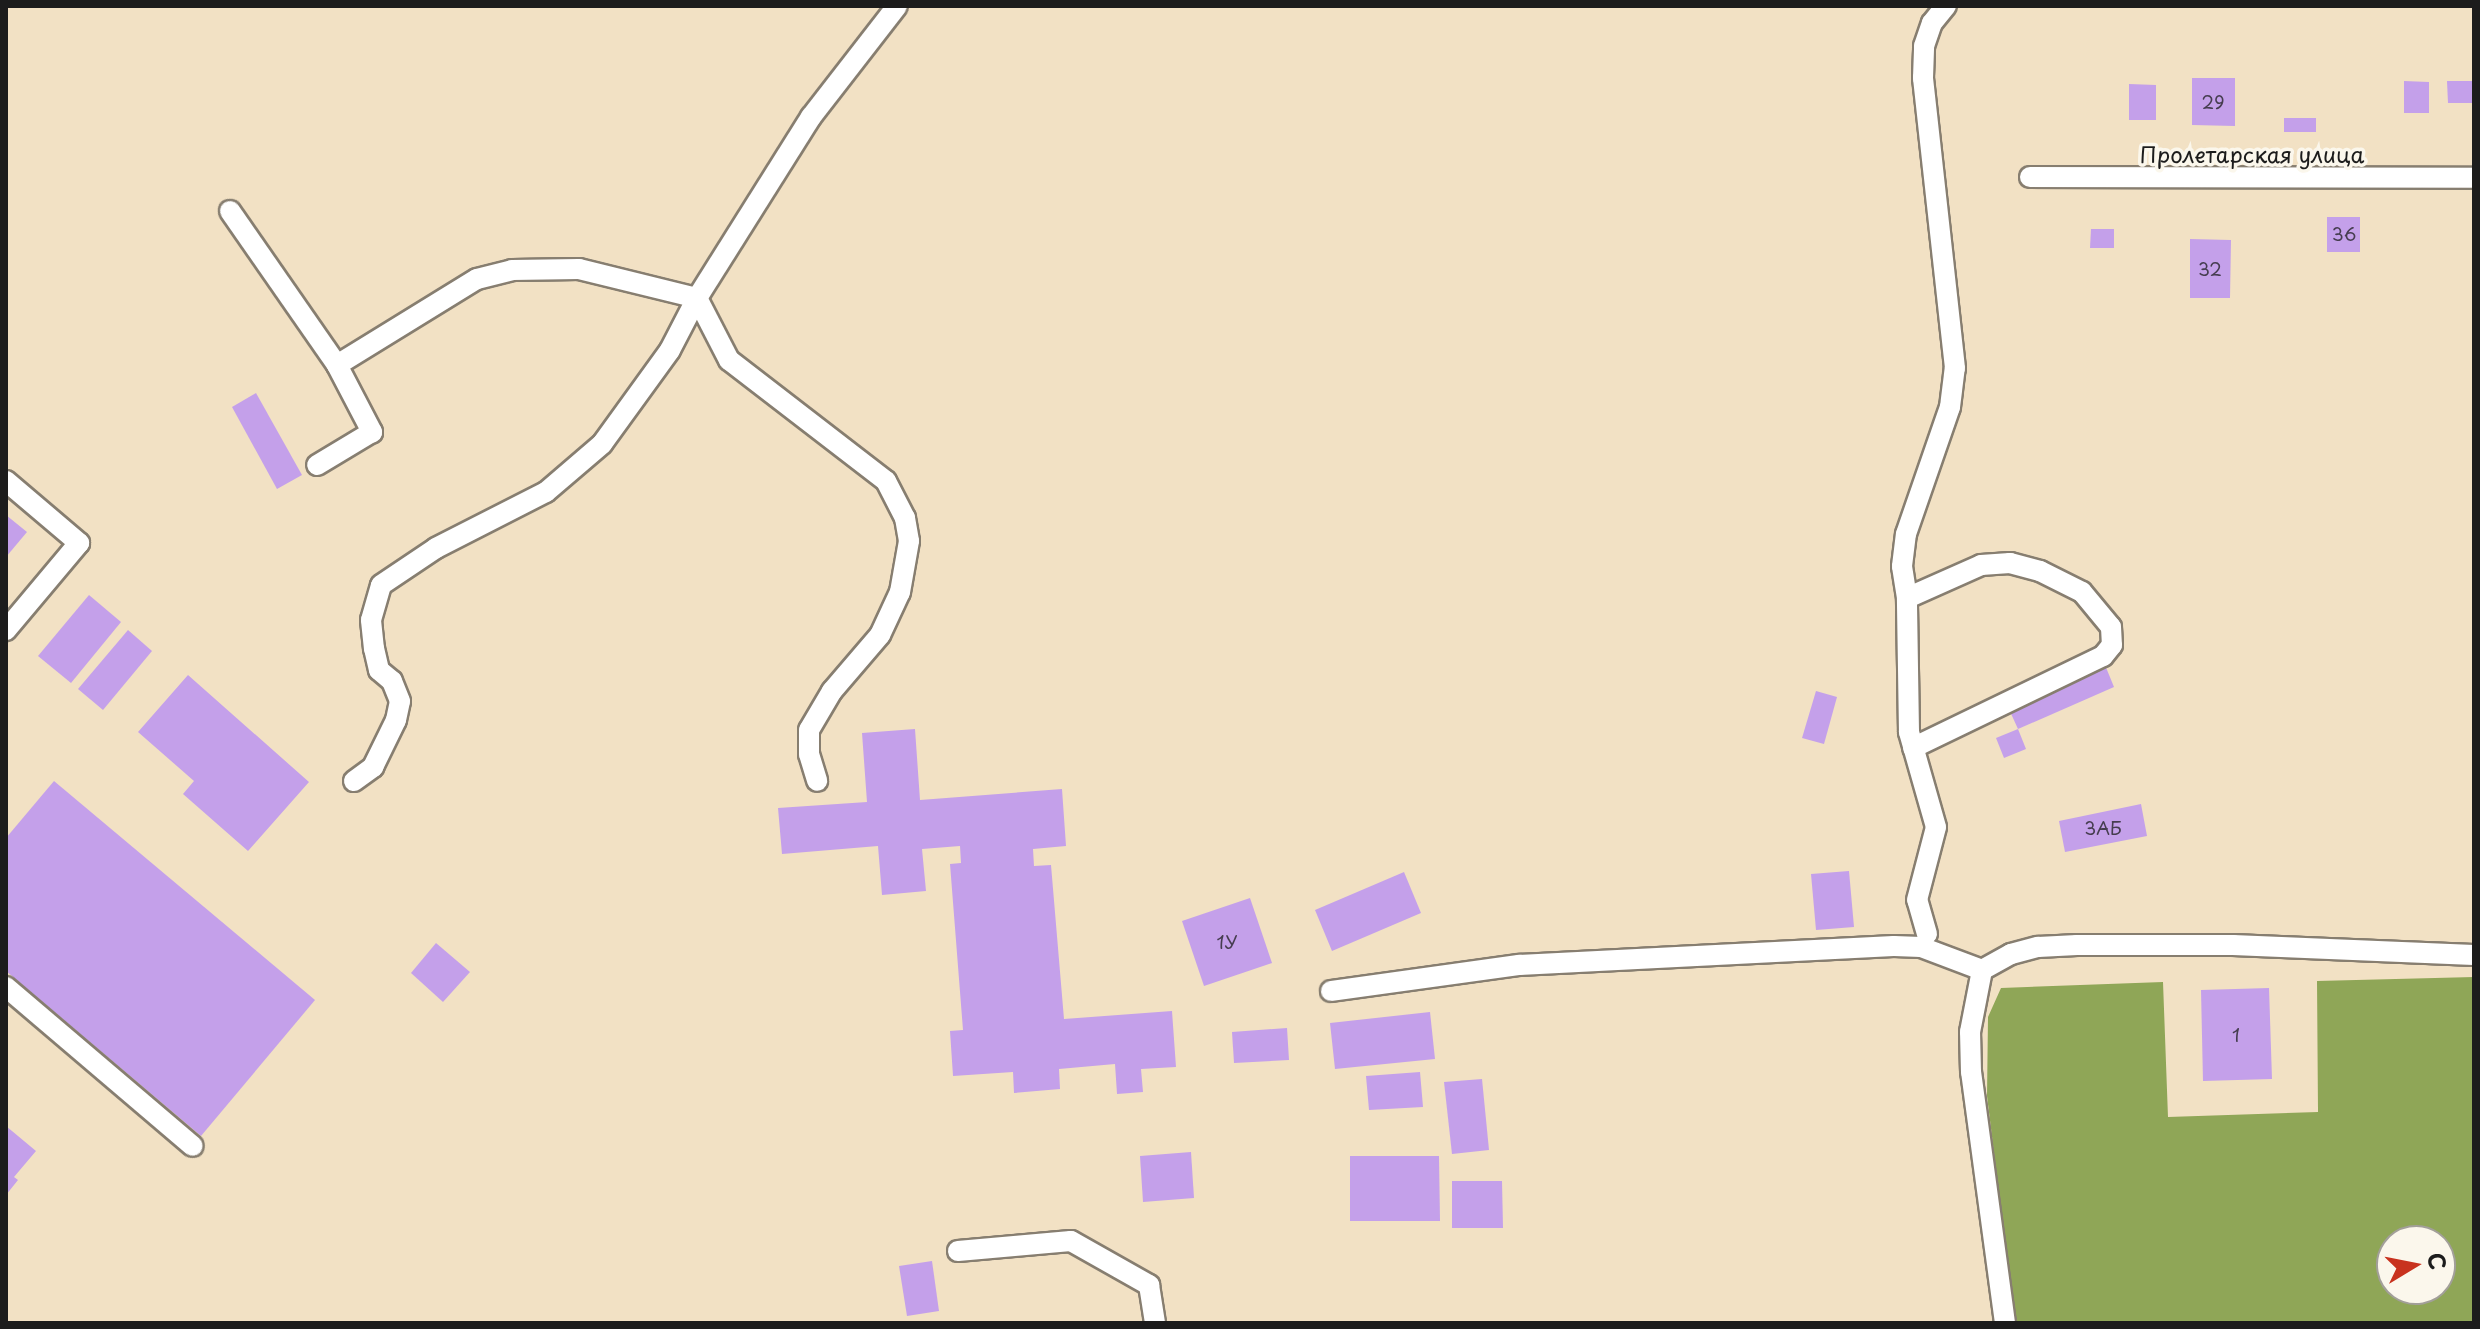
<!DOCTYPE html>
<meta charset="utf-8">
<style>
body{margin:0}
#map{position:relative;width:2480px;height:1329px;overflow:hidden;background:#f2e1c4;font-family:"Playpen Sans",sans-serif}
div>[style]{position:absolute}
.forest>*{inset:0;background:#8fa657}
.building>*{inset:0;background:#c4a0ea}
.roads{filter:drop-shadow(2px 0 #877e70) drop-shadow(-2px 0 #877e70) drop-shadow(0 2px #877e70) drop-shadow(0 -2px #877e70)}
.minor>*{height:20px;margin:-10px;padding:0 10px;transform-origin:10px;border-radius:10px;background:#fff}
span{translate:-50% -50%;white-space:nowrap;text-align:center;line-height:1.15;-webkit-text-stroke:7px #fbf7ec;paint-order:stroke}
.number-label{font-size:18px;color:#463d50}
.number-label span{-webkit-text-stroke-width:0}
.street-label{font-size:22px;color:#1c1c1c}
.frame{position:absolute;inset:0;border:8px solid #1c1c1c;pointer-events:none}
.north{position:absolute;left:2376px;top:1225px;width:80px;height:80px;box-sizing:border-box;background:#fbf7ec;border:2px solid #a29f99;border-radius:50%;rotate:80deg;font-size:22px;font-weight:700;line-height:32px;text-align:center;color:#1c1c1c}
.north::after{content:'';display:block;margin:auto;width:28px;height:36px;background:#c8321e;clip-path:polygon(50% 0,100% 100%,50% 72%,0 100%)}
</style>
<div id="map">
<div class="forest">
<i style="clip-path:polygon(evenodd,2474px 977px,2474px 1323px,2015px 1323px,1987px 1096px,1988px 1017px,2001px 988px,2163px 982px,2168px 1117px,2318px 1112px,2317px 981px,2474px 977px,2392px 1241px,2440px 1241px,2440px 1289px,2392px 1289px,2392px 1241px)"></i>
</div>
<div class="building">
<i style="clip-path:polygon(2192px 78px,2235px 78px,2235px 126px,2192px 125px)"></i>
<i style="clip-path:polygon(2404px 81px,2429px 82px,2429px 113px,2404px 113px)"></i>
<i style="clip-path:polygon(2447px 81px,2473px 81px,2473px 103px,2448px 103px)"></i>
<i style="clip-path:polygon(2129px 84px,2156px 85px,2156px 120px,2129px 120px)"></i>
<i style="clip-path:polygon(2284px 118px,2316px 118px,2316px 132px,2284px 132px)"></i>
<i style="clip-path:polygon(2327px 217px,2360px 217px,2360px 252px,2327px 252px)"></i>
<i style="clip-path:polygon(2091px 229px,2114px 229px,2114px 248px,2090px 248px)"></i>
<i style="clip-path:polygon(2190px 239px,2231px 240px,2230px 298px,2190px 298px)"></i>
<i style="clip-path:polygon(256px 393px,302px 475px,277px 489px,232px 407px)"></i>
<i style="clip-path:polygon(6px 515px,27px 532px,6px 557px)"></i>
<i style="clip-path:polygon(89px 595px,121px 622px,71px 683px,38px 656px)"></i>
<i style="clip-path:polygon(128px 630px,152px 651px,103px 710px,78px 689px)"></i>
<i style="clip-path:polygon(2105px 665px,2114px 687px,2018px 729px,2008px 707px)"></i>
<i style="clip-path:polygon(188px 675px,309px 782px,248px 851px,183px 794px,194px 781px,138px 732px)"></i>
<i style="clip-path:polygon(1816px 691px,1837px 697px,1824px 744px,1802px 738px)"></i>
<i style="clip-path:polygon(915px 729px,920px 800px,1062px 789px,1066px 846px,1033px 849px,1034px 866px,1051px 865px,1064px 1019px,1172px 1011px,1176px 1067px,1141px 1069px,1143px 1092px,1117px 1094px,1115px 1064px,1059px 1069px,1060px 1089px,1014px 1093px,1013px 1072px,953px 1076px,950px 1031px,963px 1030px,950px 864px,961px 863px,960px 846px,922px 849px,926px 891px,882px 895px,878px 846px,782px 854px,778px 808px,867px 802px,862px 733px)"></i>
<i style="clip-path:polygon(2018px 729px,2026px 749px,2004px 758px,1996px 738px)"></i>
<i style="clip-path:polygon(54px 781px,315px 1000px,201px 1136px,6px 971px,6px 838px)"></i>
<i style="clip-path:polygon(2141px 804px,2147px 836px,2065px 852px,2059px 821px)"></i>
<i style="clip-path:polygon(1849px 871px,1854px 927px,1816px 930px,1811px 874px)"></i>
<i style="clip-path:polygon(1404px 872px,1421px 913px,1332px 951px,1315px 910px)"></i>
<i style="clip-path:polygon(1250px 898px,1272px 963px,1204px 986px,1182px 921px)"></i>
<i style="clip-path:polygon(436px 943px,470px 972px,443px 1002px,411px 973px)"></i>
<i style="clip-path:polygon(2269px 988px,2272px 1079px,2203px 1081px,2201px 990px)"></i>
<i style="clip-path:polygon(1430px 1012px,1435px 1059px,1335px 1069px,1330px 1023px)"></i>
<i style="clip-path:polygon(1287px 1028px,1289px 1060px,1234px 1063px,1232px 1032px)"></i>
<i style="clip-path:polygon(1420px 1072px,1423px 1107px,1369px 1110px,1366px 1076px)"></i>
<i style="clip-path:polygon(1482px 1079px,1489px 1150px,1452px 1154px,1444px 1082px)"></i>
<i style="clip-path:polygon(6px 1126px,36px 1151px,14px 1177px,18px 1180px,6px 1195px)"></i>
<i style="clip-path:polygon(1191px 1152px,1194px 1198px,1143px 1202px,1140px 1156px)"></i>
<i style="clip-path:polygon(1350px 1156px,1439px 1156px,1440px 1221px,1350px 1221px)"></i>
<i style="clip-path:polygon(1452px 1181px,1502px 1181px,1503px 1228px,1452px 1228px)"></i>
<i style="clip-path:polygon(932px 1261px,939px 1311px,907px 1316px,899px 1266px)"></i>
</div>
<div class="roads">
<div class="minor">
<i style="left:2030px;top:177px;width:444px;rotate:0.1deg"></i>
<i style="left:230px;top:211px;width:188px;rotate:55.2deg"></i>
<i style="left:337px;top:365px;width:76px;rotate:62.4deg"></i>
<i style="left:372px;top:432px;width:64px;rotate:149deg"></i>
<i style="left:697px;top:298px;width:70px;rotate:62.7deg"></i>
<i style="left:729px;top:360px;width:198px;rotate:37.6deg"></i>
<i style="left:886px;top:481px;width:42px;rotate:62.8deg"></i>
<i style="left:905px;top:518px;width:23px;rotate:80deg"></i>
<i style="left:909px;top:541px;width:52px;rotate:100deg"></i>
<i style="left:900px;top:592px;width:47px;rotate:114.9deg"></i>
<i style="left:880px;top:635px;width:74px;rotate:130.6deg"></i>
<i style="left:832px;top:691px;width:45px;rotate:120.5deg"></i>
<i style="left:809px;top:730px;width:24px;rotate:90deg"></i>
<i style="left:809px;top:754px;width:28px;rotate:73deg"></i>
<i style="left:337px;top:365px;width:164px;rotate:-31.6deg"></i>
<i style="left:477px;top:279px;width:36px;rotate:-14deg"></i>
<i style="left:512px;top:270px;width:67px;rotate:-0.9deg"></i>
<i style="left:579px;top:269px;width:122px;rotate:13.8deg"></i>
<i style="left:697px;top:298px;width:214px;rotate:-57.8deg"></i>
<i style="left:811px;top:117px;width:140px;rotate:-52.2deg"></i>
<i style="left:6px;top:481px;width:96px;rotate:40.3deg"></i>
<i style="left:79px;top:543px;width:114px;rotate:130deg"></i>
<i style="left:1907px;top:598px;width:81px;rotate:-24deg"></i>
<i style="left:1981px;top:565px;width:29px;rotate:-4deg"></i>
<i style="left:2010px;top:563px;width:31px;rotate:15deg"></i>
<i style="left:2040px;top:571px;width:47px;rotate:26.6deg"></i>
<i style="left:2082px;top:592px;width:45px;rotate:50.4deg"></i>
<i style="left:2111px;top:627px;width:18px;rotate:87deg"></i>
<i style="left:2112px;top:645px;width:14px;rotate:129deg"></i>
<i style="left:2103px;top:656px;width:211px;rotate:154.2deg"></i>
<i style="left:354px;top:781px;width:24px;rotate:-36deg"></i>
<i style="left:373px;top:767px;width:52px;rotate:-63.9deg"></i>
<i style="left:396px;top:720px;width:19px;rotate:-78deg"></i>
<i style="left:400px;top:701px;width:22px;rotate:-112deg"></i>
<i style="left:392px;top:681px;width:17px;rotate:-140deg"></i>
<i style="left:379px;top:670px;width:22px;rotate:-103deg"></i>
<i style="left:374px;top:649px;width:29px;rotate:-96deg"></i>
<i style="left:371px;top:620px;width:36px;rotate:-74deg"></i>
<i style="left:381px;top:585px;width:66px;rotate:-33.9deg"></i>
<i style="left:436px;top:548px;width:123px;rotate:-27deg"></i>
<i style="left:546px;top:492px;width:74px;rotate:-40.6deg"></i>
<i style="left:602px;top:444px;width:116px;rotate:-54.1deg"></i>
<i style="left:670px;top:350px;width:59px;rotate:-62.6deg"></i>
<i style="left:1927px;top:934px;width:35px;rotate:-106deg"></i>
<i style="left:1917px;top:900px;width:75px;rotate:-75.4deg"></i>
<i style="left:1936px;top:827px;width:99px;rotate:-105.9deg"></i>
<i style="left:1909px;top:732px;width:134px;rotate:-90.9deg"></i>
<i style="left:1907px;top:598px;width:32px;rotate:-99deg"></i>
<i style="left:1902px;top:566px;width:32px;rotate:-83deg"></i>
<i style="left:1906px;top:534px;width:134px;rotate:-70.9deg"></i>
<i style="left:1950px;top:407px;width:39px;rotate:-83deg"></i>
<i style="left:1955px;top:368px;width:292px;rotate:-96.3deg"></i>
<i style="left:1923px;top:78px;width:32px;rotate:-88deg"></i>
<i style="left:1924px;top:46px;width:24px;rotate:-71deg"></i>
<i style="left:1932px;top:23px;width:22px;rotate:-51deg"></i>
<i style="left:6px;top:987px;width:245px;rotate:40.4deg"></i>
<i style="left:1331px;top:991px;width:190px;rotate:-7.9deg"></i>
<i style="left:1519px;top:965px;width:375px;rotate:-2.9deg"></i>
<i style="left:1894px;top:946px;width:27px;rotate:2deg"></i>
<i style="left:1921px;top:947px;width:65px;rotate:20.7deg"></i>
<i style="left:958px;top:1251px;width:113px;rotate:-5.1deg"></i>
<i style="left:1071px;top:1241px;width:90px;rotate:29.4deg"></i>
<i style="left:1149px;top:1285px;width:38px;rotate:81deg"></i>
<i style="left:2005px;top:1323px;width:253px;rotate:-97.7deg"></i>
<i style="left:1971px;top:1072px;width:40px;rotate:-91.4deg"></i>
<i style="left:1970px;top:1032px;width:63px;rotate:-79deg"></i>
<i style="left:1982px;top:970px;width:33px;rotate:-29deg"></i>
<i style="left:2011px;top:954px;width:28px;rotate:-15deg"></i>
<i style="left:2038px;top:947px;width:39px;rotate:-3deg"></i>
<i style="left:2077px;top:945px;width:156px"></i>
<i style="left:2233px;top:945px;width:241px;rotate:2.4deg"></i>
</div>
</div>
<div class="number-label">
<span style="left:2213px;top:102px">29</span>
<span style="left:2344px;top:234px">36</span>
<span style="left:2210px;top:269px">32</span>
<span style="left:2103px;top:828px">3АБ</span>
<span style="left:1227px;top:942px">1У</span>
<span style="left:2236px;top:1035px">1</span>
</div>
<div class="street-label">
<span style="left:2252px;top:154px">Пролетарская улица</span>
</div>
<div class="frame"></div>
<div class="north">С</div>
</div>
